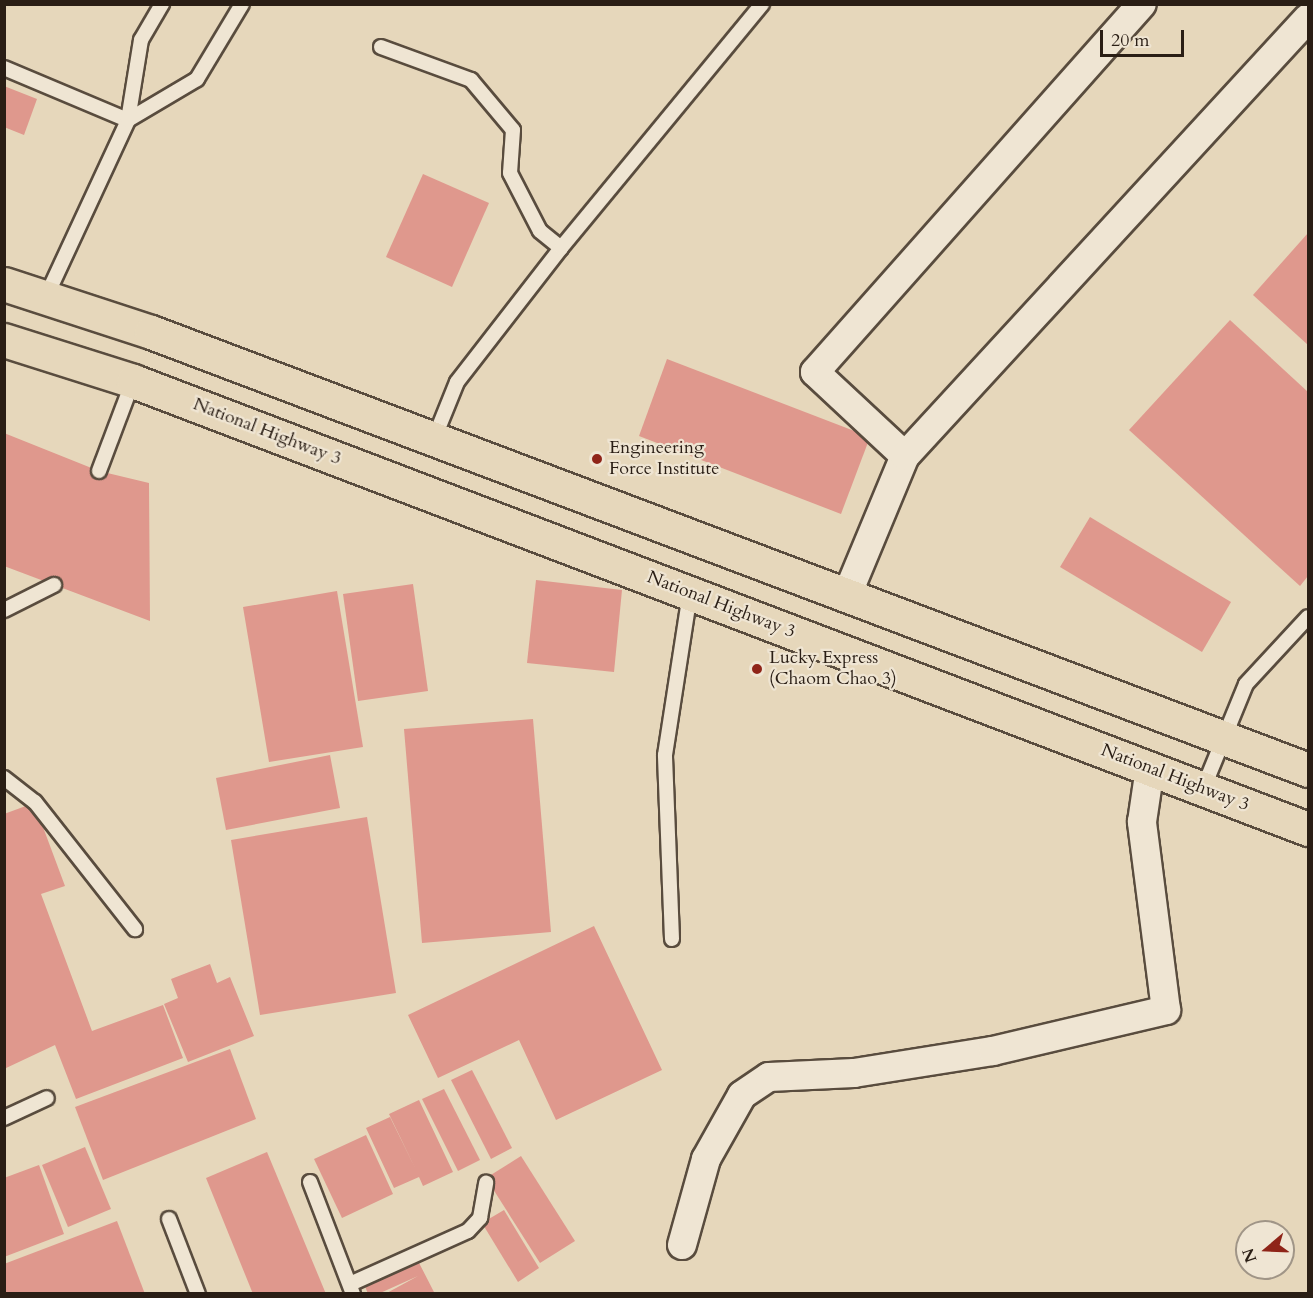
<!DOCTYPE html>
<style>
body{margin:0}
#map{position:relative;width:1313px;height:1298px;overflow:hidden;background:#e6d7bb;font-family:Cardo,serif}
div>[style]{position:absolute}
.building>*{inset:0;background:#df988d}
.roads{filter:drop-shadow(2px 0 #594c3e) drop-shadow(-2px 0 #594c3e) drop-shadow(0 2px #594c3e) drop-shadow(0 -2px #594c3e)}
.lane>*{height:14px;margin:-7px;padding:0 7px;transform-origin:7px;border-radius:7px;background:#efe5d3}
.street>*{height:28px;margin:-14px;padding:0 14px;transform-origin:14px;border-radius:14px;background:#efe5d3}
.highway>*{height:33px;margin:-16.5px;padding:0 16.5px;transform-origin:16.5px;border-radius:16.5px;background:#e6d7bb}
.dots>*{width:16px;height:16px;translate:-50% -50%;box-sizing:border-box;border:3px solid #efe5d3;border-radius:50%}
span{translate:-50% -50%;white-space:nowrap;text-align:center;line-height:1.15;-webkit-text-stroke:4.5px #efe5d3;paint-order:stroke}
.street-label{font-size:18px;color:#2a1e15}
.poi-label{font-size:18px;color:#2a1e15}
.left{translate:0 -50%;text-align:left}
.frame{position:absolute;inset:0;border:6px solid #2a1e15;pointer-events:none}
.north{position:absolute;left:1235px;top:1220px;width:60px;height:60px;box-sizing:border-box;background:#efe5d3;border:2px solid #a09587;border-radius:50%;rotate:251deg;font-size:16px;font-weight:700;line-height:24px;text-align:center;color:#2a1e15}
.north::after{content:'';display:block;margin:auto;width:21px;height:27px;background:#8f2418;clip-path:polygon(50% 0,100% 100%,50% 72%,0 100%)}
.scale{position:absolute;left:1100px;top:30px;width:84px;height:27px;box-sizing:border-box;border:3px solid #2a1e15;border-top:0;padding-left:8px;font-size:18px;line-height:21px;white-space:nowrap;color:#2a1e15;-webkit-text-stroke:4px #efe5d3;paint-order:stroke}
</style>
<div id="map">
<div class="building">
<i style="clip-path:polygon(4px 86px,37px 99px,24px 135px,4px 127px)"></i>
<i style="clip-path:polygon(423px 174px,489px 203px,452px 287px,386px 257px)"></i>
<i style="clip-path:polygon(1308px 233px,1308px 345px,1253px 295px)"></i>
<i style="clip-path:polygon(1230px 320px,1308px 392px,1308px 576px,1300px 586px,1129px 430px)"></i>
<i style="clip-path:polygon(667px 359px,870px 437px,841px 514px,639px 436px)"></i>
<i style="clip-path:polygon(4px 433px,99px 471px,149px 483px,150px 621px,4px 566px)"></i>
<i style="clip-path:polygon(1090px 517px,1231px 602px,1202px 652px,1060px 567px)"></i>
<i style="clip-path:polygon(536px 580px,622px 590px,614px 672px,527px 663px)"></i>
<i style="clip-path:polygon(413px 584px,428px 691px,358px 701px,343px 594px)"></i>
<i style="clip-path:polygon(337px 591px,363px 747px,269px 762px,243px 607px)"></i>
<i style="clip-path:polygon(533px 719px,551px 932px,422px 943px,404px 729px)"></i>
<i style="clip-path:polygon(330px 755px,340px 808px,226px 830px,216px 778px)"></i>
<i style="clip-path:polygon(34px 803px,65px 886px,41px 894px,92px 1031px,163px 1005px,183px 1058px,76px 1099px,55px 1045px,4px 1069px,4px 814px)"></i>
<i style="clip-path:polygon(367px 817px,396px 993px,260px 1015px,231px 840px)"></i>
<i style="clip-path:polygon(594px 926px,662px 1070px,556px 1120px,519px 1040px,438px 1078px,408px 1015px)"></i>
<i style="clip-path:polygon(210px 964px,217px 983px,230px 977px,254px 1036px,188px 1062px,164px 1004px,178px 998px,171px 979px)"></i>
<i style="clip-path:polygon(230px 1049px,256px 1119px,103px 1180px,75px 1107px)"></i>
<i style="clip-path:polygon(472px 1070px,512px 1148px,491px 1159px,451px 1080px)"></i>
<i style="clip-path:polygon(444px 1089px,480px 1160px,458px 1171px,422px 1099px)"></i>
<i style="clip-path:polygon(419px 1100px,453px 1172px,423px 1186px,419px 1177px,394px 1188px,366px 1128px,390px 1117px,416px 1170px,389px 1114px)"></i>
<i style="clip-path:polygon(366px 1135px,393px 1194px,342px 1218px,314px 1159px)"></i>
<i style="clip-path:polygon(85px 1147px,111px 1209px,68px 1227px,42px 1165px)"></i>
<i style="clip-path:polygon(267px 1152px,326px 1294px,253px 1294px,206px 1178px)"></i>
<i style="clip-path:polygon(521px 1156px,575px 1241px,540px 1263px,486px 1178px)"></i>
<i style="clip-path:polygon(39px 1165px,64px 1234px,4px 1257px,4px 1178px)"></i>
<i style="clip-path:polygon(504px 1210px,539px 1268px,518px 1282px,482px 1223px)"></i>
<i style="clip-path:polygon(117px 1221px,145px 1294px,4px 1294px,4px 1264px)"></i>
<i style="clip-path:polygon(416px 1257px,435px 1294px,385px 1294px,418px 1276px,378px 1294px,368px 1294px,363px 1281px)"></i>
</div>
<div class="roads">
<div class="lane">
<i style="left:381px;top:47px;width:96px;rotate:20.1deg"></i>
<i style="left:471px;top:80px;width:65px;rotate:50deg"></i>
<i style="left:513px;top:130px;width:43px;rotate:94deg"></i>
<i style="left:510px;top:173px;width:65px;rotate:62.7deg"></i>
<i style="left:540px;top:231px;width:27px;rotate:39deg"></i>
<i style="left:4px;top:68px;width:134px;rotate:22.8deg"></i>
<i style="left:128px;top:120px;width:80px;rotate:-30.7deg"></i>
<i style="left:197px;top:79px;width:87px;rotate:-59deg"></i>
<i style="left:46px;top:297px;width:195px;rotate:-65.1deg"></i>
<i style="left:128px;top:120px;width:81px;rotate:-80.8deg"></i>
<i style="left:141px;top:40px;width:42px;rotate:-59.7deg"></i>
<i style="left:434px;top:439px;width:61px;rotate:-68deg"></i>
<i style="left:457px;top:382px;width:170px;rotate:-52.2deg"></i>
<i style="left:561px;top:248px;width:316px;rotate:-50.5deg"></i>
<i style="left:99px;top:471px;width:96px;rotate:-69.3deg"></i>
<i style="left:4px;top:610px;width:56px;rotate:-26.6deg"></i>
<i style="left:4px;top:778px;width:39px;rotate:38deg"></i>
<i style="left:35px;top:802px;width:162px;rotate:51.8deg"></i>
<i style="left:1203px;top:789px;width:113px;rotate:-67.7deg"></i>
<i style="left:1246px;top:684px;width:91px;rotate:-47.2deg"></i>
<i style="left:672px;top:939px;width:184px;rotate:-92.2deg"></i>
<i style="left:665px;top:755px;width:164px;rotate:-81.2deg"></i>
<i style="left:4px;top:1118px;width:47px;rotate:-24.9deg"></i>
<i style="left:310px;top:1182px;width:120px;rotate:69deg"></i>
<i style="left:169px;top:1219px;width:80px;rotate:68.9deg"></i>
<i style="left:350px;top:1284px;width:129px;rotate:-24.2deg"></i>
<i style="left:468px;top:1231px;width:18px;rotate:-47deg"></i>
<i style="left:480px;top:1218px;width:36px;rotate:-80deg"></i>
</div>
<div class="street">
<i style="left:905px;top:456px;width:123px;rotate:-137deg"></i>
<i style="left:815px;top:372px;width:492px;rotate:-48.4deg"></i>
<i style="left:847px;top:595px;width:151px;rotate:-67.4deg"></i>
<i style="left:905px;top:456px;width:595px;rotate:-47.38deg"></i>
<i style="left:682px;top:1245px;width:89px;rotate:-74.4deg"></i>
<i style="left:706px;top:1159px;width:73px;rotate:-60.6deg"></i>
<i style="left:742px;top:1095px;width:32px;rotate:-34deg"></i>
<i style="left:769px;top:1077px;width:85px;rotate:-2.7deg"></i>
<i style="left:854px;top:1073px;width:141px;rotate:-9deg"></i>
<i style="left:993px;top:1051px;width:178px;rotate:-13.3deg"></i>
<i style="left:1166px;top:1010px;width:190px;rotate:-97.3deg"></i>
<i style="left:1142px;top:822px;width:55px;rotate:-81.6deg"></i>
</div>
<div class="highway">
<i style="left:4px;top:284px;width:155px;rotate:18.1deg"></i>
<i style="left:151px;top:332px;width:1237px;rotate:20.73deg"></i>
<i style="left:4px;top:340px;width:135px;rotate:17.6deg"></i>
<i style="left:133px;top:381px;width:1258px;rotate:20.87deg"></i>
</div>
</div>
<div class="dots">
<i style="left:597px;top:459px;background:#8f2418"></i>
<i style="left:757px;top:669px;background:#8f2418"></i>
</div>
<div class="street-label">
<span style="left:267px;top:432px;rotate:21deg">National Highway 3</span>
<span style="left:721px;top:605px;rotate:21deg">National Highway 3</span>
<span style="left:1175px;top:778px;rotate:21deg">National Highway 3</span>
</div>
<div class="poi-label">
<span class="left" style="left:609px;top:459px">Engineering<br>Force Institute</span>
<span class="left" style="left:769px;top:669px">Lucky Express<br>(Chaom Chao 3)</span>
</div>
<div class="frame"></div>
<div class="north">N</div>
<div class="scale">20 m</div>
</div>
